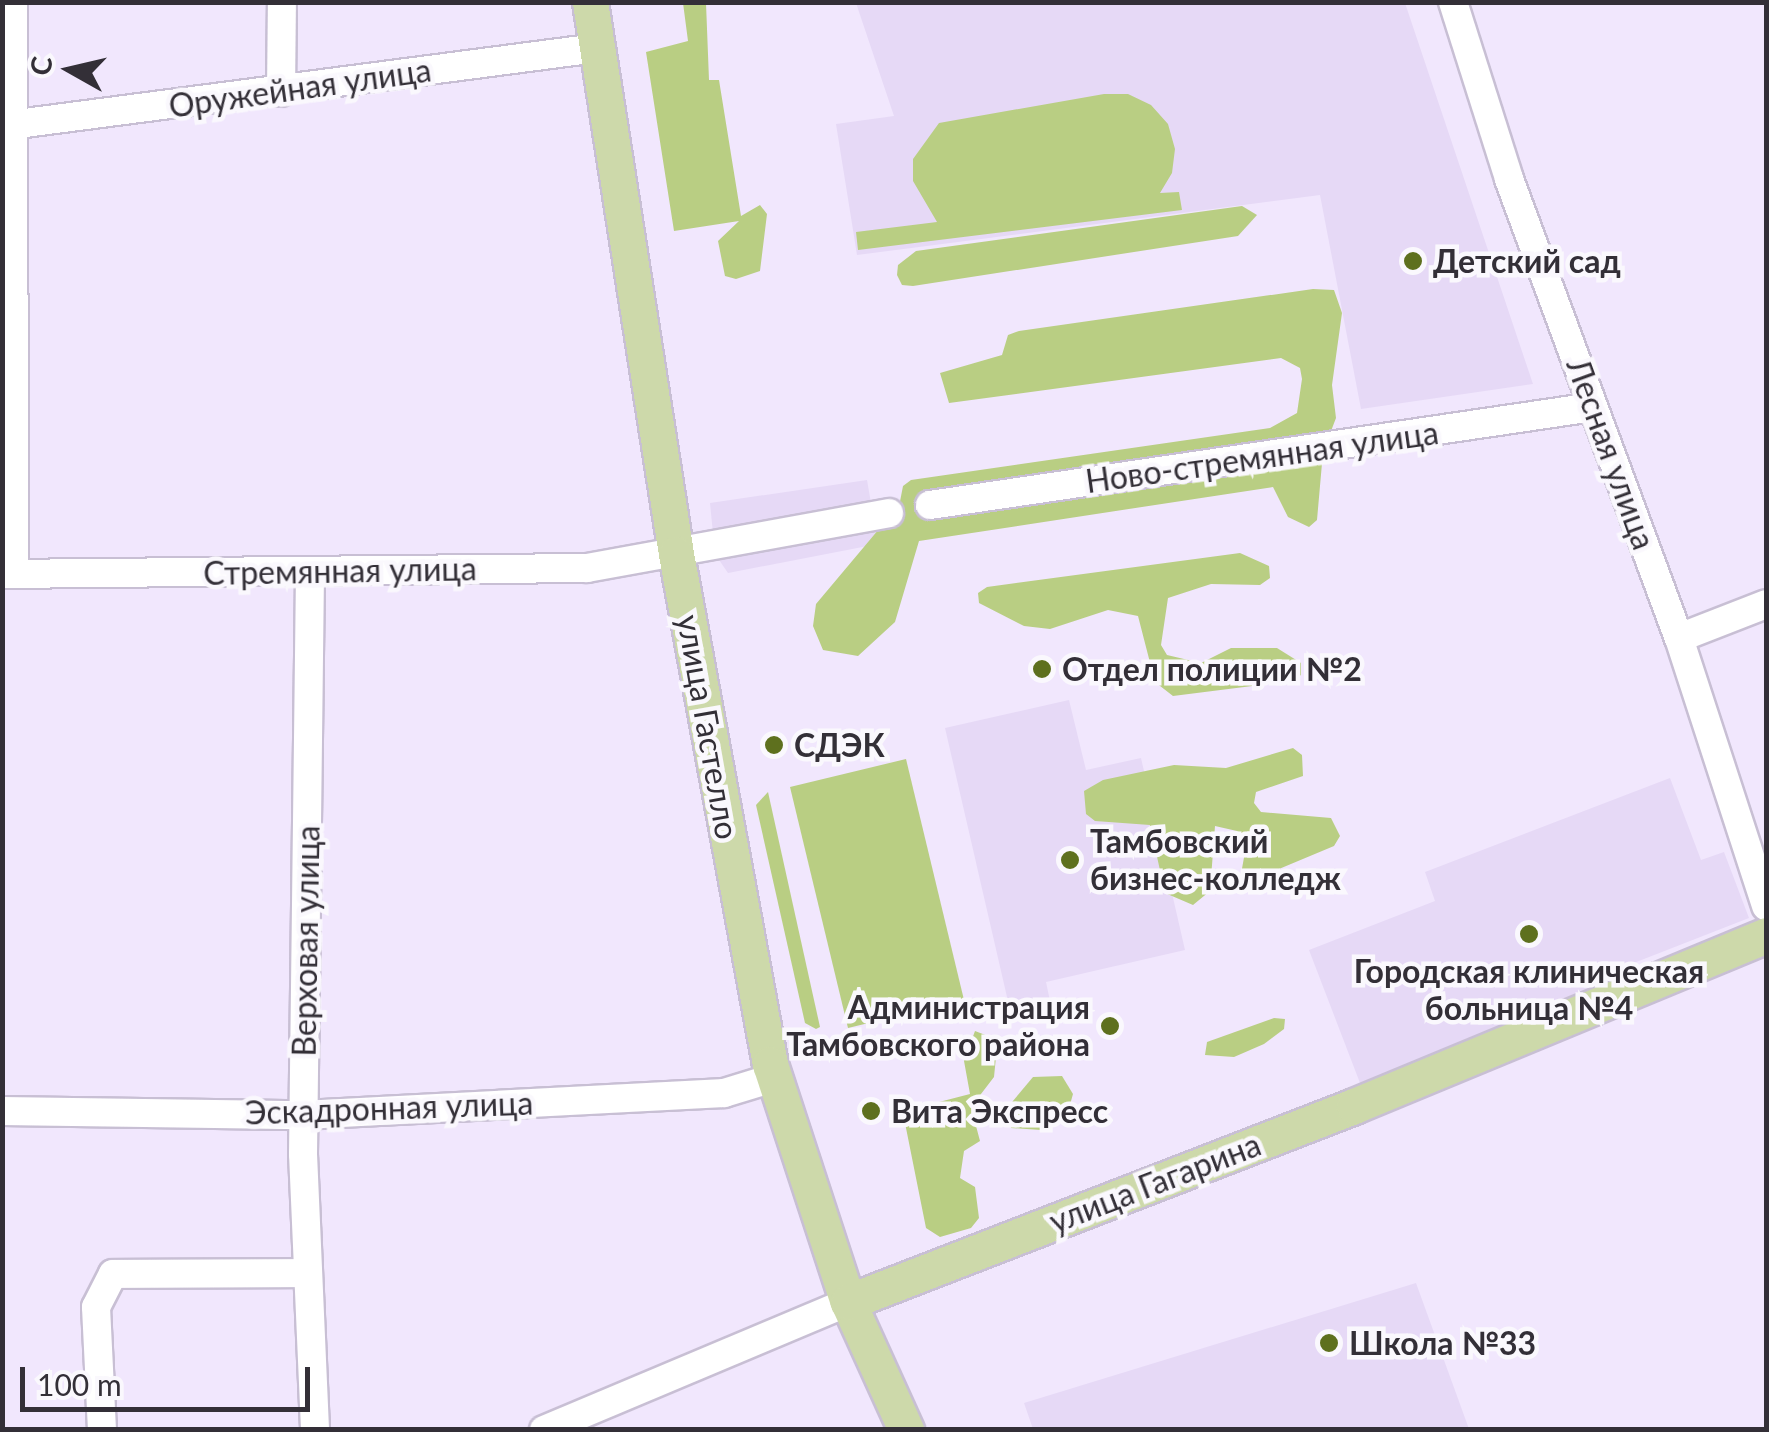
<!DOCTYPE html>
<meta charset="utf-8">
<style>
body{margin:0}
#map{position:relative;width:1769px;height:1432px;overflow:hidden;background:#f1e7fd;font-family:Lato,sans-serif}
div>[style]{position:absolute}
.built>*{inset:0;background:#e6d9f6}
.green>*{inset:0;background:#b9ce83}
.roads{filter:drop-shadow(2px 0 #c8bfd4) drop-shadow(-2px 0 #c8bfd4) drop-shadow(0 2px #c8bfd4) drop-shadow(0 -2px #c8bfd4)}
.minor>*{height:28px;margin:-14px;padding:0 14px;transform-origin:14px;border-radius:14px;background:#fff}
.major>*{height:35px;margin:-17.5px;padding:0 17.5px;transform-origin:17.5px;border-radius:17.5px;background:#cdd9aa}
.dots>*{width:28px;height:28px;translate:-50% -50%;box-sizing:border-box;border:5px solid #faf8fd;border-radius:50%}
span{translate:-50% -50%;white-space:nowrap;text-align:center;line-height:1.15;-webkit-text-stroke:9px #faf8fd;paint-order:stroke}
.street-label{font-size:32px;color:#332f37}
.poi-label{font-size:32px;color:#332f37;font-weight:700}
.left{translate:0 -50%;text-align:left}
.right{translate:-100% -50%;text-align:right}
.frame{position:absolute;inset:0;border:5px solid #332f37;pointer-events:none}
.north{position:absolute;left:20px;top:20px;width:100px;height:100px;-webkit-text-stroke:8px #faf8fd;paint-order:stroke;rotate:278deg;font-size:28px;font-weight:700;line-height:40px;text-align:center;color:#332f37}
.north::after{content:'';display:block;margin:auto;width:35px;height:45px;background:#332f37;clip-path:polygon(50% 0,100% 100%,50% 72%,0 100%)}
.scale{position:absolute;left:20px;top:1367px;width:290px;height:45px;box-sizing:border-box;border:5px solid #332f37;border-top:0;padding-left:12px;font-size:30px;line-height:35px;white-space:nowrap;color:#332f37;-webkit-text-stroke:8px #faf8fd;paint-order:stroke}
</style>
<div id="map">
<div class="built">
<i style="clip-path:polygon(856px 3px,1405px 3px,1533px 384px,1361px 409px,1320px 195px,857px 255px,836px 124px,894px 116px)"></i>
<i style="clip-path:polygon(867px 480px,878px 544px,728px 573px,715px 554px,710px 503px)"></i>
<i style="clip-path:polygon(1069px 700px,1086px 770px,1141px 758px,1185px 950px,1046px 982px,1050px 1001px,1010px 1010px,945px 728px)"></i>
<i style="clip-path:polygon(1670px 778px,1701px 860px,1724px 852px,1749px 918px,1603px 975px,1598px 991px,1360px 1083px,1309px 950px,1435px 901px,1425px 872px)"></i>
<i style="clip-path:polygon(1416px 1283px,1469px 1429px,1033px 1429px,1024px 1403px)"></i>
</div>
<div class="green">
<i style="clip-path:polygon(683px 3px,706px 3px,709px 80px,719px 80px,741px 216px,760px 205px,767px 214px,760px 271px,736px 279px,725px 276px,718px 241px,739px 221px,674px 231px,646px 52px,688px 41px)"></i>
<i style="clip-path:polygon(1104px 94px,1128px 94px,1151px 105px,1168px 124px,1175px 149px,1172px 173px,1160px 193px,1179px 192px,1182px 210px,858px 250px,856px 232px,937px 222px,913px 181px,913px 159px,939px 123px)"></i>
<i style="clip-path:polygon(1242px 206px,1257px 215px,1238px 236px,913px 286px,902px 285px,897px 275px,898px 265px,916px 251px)"></i>
<i style="clip-path:polygon(1313px 289px,1334px 290px,1342px 313px,1332px 385px,1336px 418px,1323px 452px,1317px 520px,1309px 527px,1288px 517px,1273px 487px,919px 541px,895px 622px,858px 656px,823px 650px,813px 626px,816px 604px,879px 529px,897px 517px,903px 486px,911px 480px,1270px 428px,1297px 413px,1302px 379px,1300px 368px,1281px 358px,949px 403px,940px 373px,1002px 355px,1008px 335px,1019px 331px)"></i>
<i style="clip-path:polygon(1240px 553px,1269px 566px,1270px 578px,1260px 585px,1211px 584px,1168px 598px,1161px 645px,1167px 655px,1201px 663px,1231px 648px,1277px 648px,1301px 663px,1301px 675px,1292px 681px,1173px 696px,1155px 682px,1138px 616px,1108px 610px,1050px 629px,1024px 626px,979px 603px,978px 593px,987px 587px)"></i>
<i style="clip-path:polygon(1293px 748px,1302px 755px,1303px 776px,1256px 792px,1254px 803px,1261px 812px,1331px 818px,1340px 836px,1334px 846px,1250px 881px,1241px 874px,1245px 852px,1237px 831px,1215px 826px,1210px 891px,1193px 905px,1165px 893px,1150px 825px,1095px 821px,1086px 814px,1084px 791px,1103px 780px,1174px 765px,1226px 768px)"></i>
<i style="clip-path:polygon(906px 759px,964px 1000px,848px 1028px,790px 787px)"></i>
<i style="clip-path:polygon(768px 792px,820px 1027px,816px 1029px,805px 1023px,756px 805px)"></i>
<i style="clip-path:polygon(1274px 1018px,1285px 1019px,1284px 1029px,1264px 1044px,1234px 1057px,1205px 1055px,1207px 1042px)"></i>
<i style="clip-path:polygon(975px 1031px,988px 1036px,996px 1057px,994px 1077px,971px 1107px,980px 1141px,964px 1151px,960px 1178px,975px 1187px,979px 1218px,971px 1228px,940px 1237px,926px 1228px,904px 1118px,912px 1109px,970px 1094px,964px 1061px)"></i>
<i style="clip-path:polygon(1062px 1076px,1073px 1094px,1069px 1108px,1041px 1130px,1011px 1128px,1007px 1108px,1033px 1077px)"></i>
</div>
<div class="roads">
<div class="minor">
<i style="left:13px;top:2px;width:572px;rotate:89.9deg"></i>
<i style="left:1453px;top:2px;width:186px;rotate:72.4deg"></i>
<i style="left:1509px;top:179px;width:489px;rotate:69.7deg"></i>
<i style="left:1679px;top:638px;width:282px;rotate:72deg"></i>
<i style="left:281px;top:92px;width:90px;rotate:-89.4deg"></i>
<i style="left:2px;top:126px;width:600px;rotate:-7.47deg"></i>
<i style="left:930px;top:505px;width:670px;rotate:-8.41deg"></i>
<i style="left:310px;top:573px;width:581px;rotate:90.69deg"></i>
<i style="left:303px;top:1154px;width:276px;rotate:87.5deg"></i>
<i style="left:2px;top:574px;width:585px;rotate:-0.59deg"></i>
<i style="left:587px;top:568px;width:307px;rotate:-10.3deg"></i>
<i style="left:1679px;top:638px;width:93px;rotate:-21.3deg"></i>
<i style="left:2px;top:1111px;width:301px;rotate:0.8deg"></i>
<i style="left:303px;top:1115px;width:422px;rotate:-3deg"></i>
<i style="left:724px;top:1093px;width:51px;rotate:-17deg"></i>
<i style="left:102px;top:1430px;width:123px;rotate:-92.8deg"></i>
<i style="left:96px;top:1307px;width:37px;rotate:-63deg"></i>
<i style="left:113px;top:1274px;width:195px;rotate:-0.3deg"></i>
<i style="left:544px;top:1430px;width:330px;rotate:-22.8deg"></i>
</div>
<div class="major">
<i style="left:590px;top:2px;width:559px;rotate:81.14deg"></i>
<i style="left:676px;top:554px;width:519px;rotate:79.56deg"></i>
<i style="left:770px;top:1064px;width:250px;rotate:71.9deg"></i>
<i style="left:848px;top:1302px;width:141px;rotate:65.6deg"></i>
<i style="left:848px;top:1302px;width:543px;rotate:-21.17deg"></i>
<i style="left:1354px;top:1106px;width:446px;rotate:-22.5deg"></i>
</div>
</div>
<div class="dots">
<i style="left:1413px;top:261px;background:#5e701e"></i>
<i style="left:1042px;top:669px;background:#5e701e"></i>
<i style="left:774px;top:745px;background:#5e701e"></i>
<i style="left:1070px;top:860px;background:#5e701e"></i>
<i style="left:1529px;top:934px;background:#5e701e"></i>
<i style="left:1110px;top:1026px;background:#5e701e"></i>
<i style="left:871px;top:1111px;background:#5e701e"></i>
<i style="left:1329px;top:1343px;background:#5e701e"></i>
</div>
<div class="street-label">
<span style="left:300px;top:88px;rotate:-8deg">Оружейная улица</span>
<span style="left:1611px;top:454px;rotate:70deg">Лесная улица</span>
<span style="left:1262px;top:457px;rotate:-8deg">Ново-стремянная улица</span>
<span style="left:340px;top:571px;rotate:-1deg">Стремянная улица</span>
<span style="left:708px;top:727px;rotate:80deg">улица Гастелло</span>
<span style="left:306px;top:941px;rotate:-89deg">Верховая улица</span>
<span style="left:389px;top:1108px;rotate:-2deg">Эскадронная улица</span>
<span style="left:1155px;top:1183px;rotate:-21deg">улица Гагарина</span>
</div>
<div class="poi-label">
<span class="left" style="left:1433px;top:261px">Детский сад</span>
<span class="left" style="left:1062px;top:669px">Отдел полиции №2</span>
<span class="left" style="left:794px;top:745px">СДЭК</span>
<span class="left" style="left:1090px;top:860px">Тамбовский<br>бизнес-колледж</span>
<span style="left:1529px;top:990px">Городская клиническая<br>больница №4</span>
<span class="right" style="left:1090px;top:1026px">Администрация<br>Тамбовского района</span>
<span class="left" style="left:891px;top:1111px">Вита Экспресс</span>
<span class="left" style="left:1349px;top:1343px">Школа №33</span>
</div>
<div class="frame"></div>
<div class="north">С</div>
<div class="scale">100 m</div>
</div>
